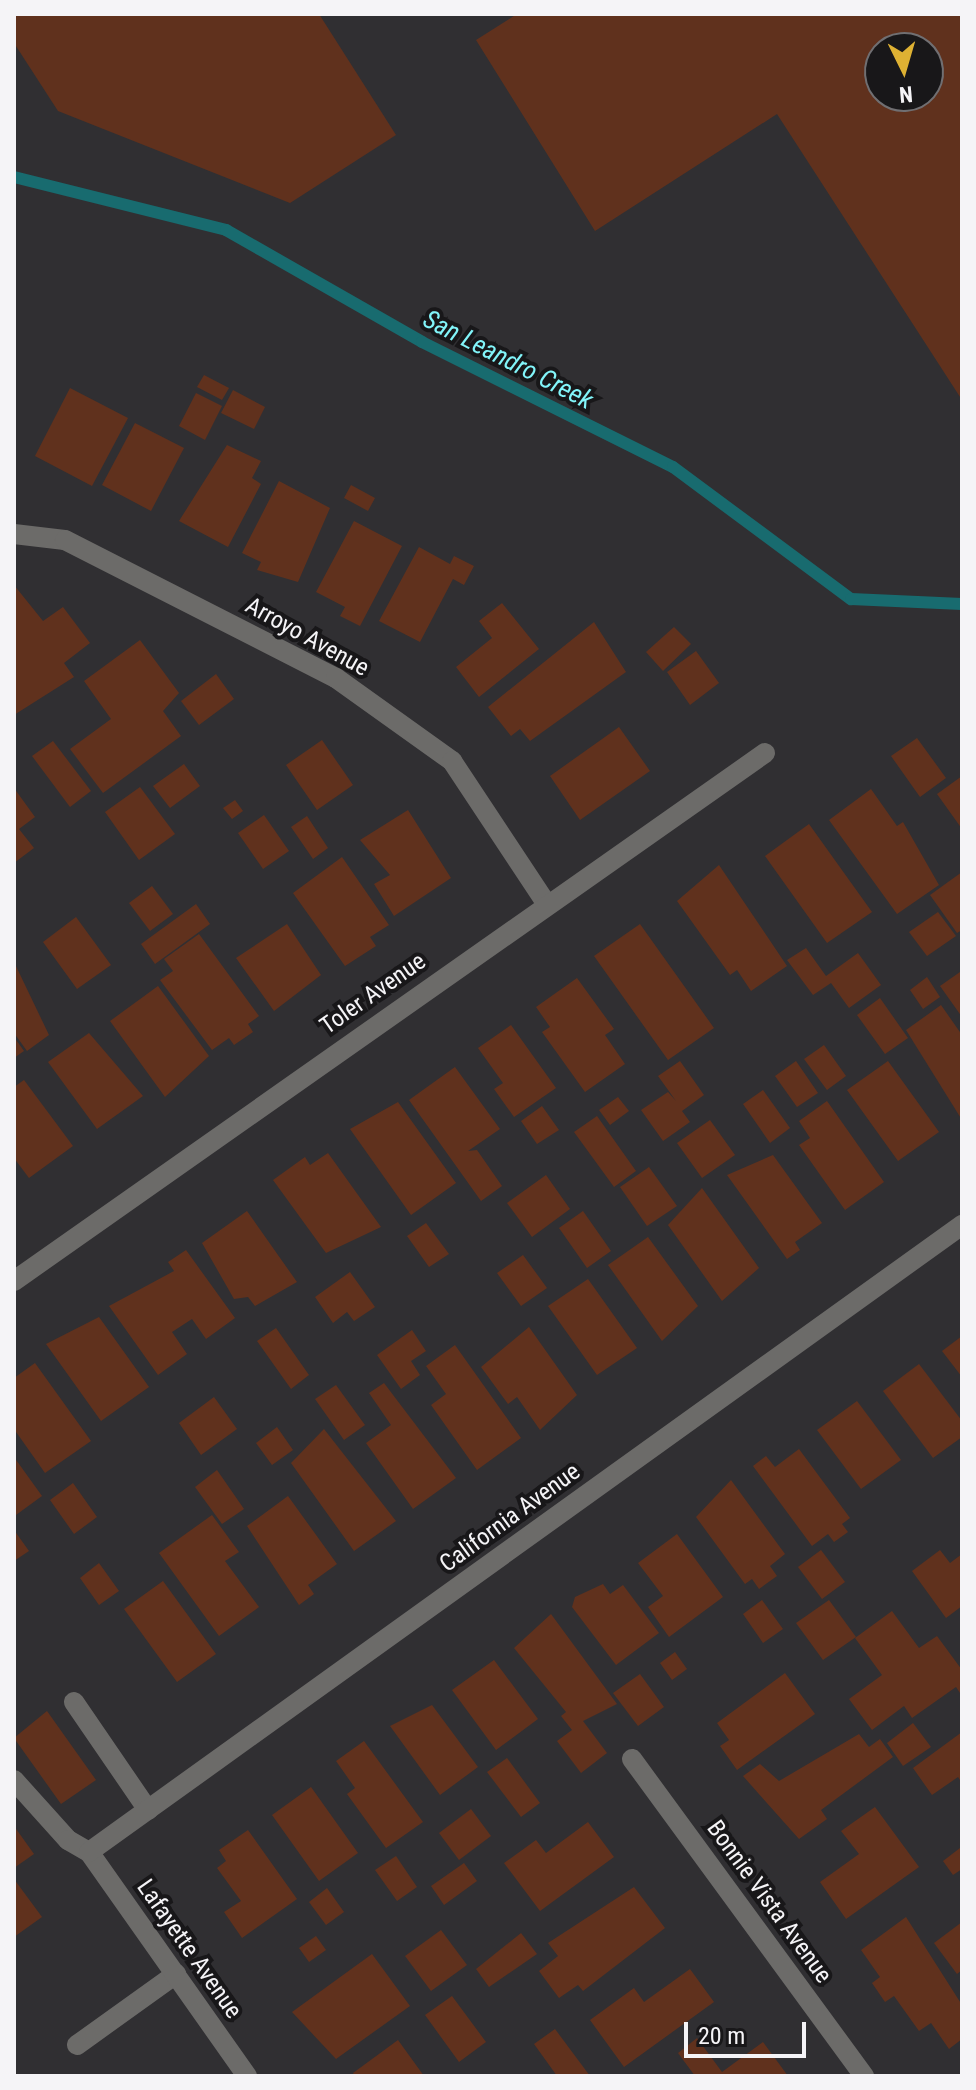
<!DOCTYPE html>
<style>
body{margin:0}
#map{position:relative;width:976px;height:2090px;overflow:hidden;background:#302f32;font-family:"Roboto Condensed",sans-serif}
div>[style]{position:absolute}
.stream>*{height:12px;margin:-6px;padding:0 6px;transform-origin:6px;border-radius:6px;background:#186b6f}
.building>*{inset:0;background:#60311d}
.service>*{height:20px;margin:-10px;padding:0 10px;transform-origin:10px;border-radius:10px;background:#6c6b69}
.minor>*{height:20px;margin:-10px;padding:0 10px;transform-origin:10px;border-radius:10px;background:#6c6b69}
span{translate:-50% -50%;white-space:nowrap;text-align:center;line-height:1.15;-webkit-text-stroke:8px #181719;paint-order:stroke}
.street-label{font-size:24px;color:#f5f4f7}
.water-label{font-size:26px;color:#82f5fa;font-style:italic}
.frame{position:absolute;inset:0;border:16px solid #f5f4f7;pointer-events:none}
.north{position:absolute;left:864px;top:32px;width:80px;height:80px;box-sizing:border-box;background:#181719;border:2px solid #706f72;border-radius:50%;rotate:175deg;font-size:22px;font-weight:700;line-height:32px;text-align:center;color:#f5f4f7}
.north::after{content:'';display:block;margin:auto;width:28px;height:36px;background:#deb133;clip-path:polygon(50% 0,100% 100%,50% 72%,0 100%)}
.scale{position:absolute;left:684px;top:2022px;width:122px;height:36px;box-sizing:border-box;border:4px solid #f5f4f7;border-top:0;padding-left:10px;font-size:24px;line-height:28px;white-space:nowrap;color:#f5f4f7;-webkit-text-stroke:6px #181719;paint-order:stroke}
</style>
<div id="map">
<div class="stream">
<i style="left:14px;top:177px;width:219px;rotate:14deg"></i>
<i style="left:226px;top:230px;width:226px;rotate:29.7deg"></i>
<i style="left:422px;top:342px;width:280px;rotate:26.5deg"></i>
<i style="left:673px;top:467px;width:222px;rotate:36.6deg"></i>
<i style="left:851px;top:599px;width:111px;rotate:2.6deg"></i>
</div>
<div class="building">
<i style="clip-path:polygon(14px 14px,319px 14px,396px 135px,290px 203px,58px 111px,14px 43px)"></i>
<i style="clip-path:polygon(evenodd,517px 14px,962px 14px,962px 400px,777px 114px,595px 231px,476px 40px,517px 14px,880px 48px,928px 48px,928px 96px,880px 96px,880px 48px)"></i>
<i style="clip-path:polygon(204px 375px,229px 388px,222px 400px,197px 387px)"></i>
<i style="clip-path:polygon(70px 388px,128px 418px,92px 486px,35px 456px)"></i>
<i style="clip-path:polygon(233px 390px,265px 407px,254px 429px,221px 413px)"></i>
<i style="clip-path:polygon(196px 393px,222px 406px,205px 440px,179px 426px)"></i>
<i style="clip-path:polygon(135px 423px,184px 448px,151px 511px,102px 485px)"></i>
<i style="clip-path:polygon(227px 445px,261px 461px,252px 478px,261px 484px,228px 547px,179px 521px)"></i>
<i style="clip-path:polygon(279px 481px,330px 508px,298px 582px,257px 570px,261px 562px,242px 553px)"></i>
<i style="clip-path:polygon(351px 485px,375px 498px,368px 511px,344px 498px)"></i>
<i style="clip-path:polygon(354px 521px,402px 546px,360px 626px,340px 616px,345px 607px,316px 592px)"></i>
<i style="clip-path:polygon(419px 547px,450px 564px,454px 556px,474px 566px,464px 585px,453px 579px,420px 642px,379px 621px)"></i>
<i style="clip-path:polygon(14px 585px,43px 621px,63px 607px,90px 643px,64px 663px,74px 677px,14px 715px)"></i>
<i style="clip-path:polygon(502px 603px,539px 649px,479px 697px,456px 667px,492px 638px,479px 621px)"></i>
<i style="clip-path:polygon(594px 622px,626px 672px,530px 741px,520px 729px,511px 736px,488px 707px)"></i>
<i style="clip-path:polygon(674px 627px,691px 644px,663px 671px,646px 652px)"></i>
<i style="clip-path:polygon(140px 640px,179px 693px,163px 711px,181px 736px,103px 793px,70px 749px,111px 719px,84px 681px)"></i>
<i style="clip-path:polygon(696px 651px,719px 683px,690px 705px,667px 672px)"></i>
<i style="clip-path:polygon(216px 674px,234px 699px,199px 725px,181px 701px)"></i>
<i style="clip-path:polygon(619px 727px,650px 771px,580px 820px,550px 776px)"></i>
<i style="clip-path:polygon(917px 738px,946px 778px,920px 797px,891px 756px)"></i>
<i style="clip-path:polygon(322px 740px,353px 785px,317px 810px,286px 765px)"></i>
<i style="clip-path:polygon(53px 741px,91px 791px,70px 807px,32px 756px)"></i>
<i style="clip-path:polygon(184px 764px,200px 786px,170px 808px,153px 786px)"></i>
<i style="clip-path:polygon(962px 776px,962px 829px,937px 794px)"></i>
<i style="clip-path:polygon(140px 787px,175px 834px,139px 860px,105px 812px)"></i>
<i style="clip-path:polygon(14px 788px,35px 817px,19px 829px,34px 848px,14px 863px)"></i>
<i style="clip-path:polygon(871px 789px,897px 826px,903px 822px,939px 885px,897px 914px,829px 820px)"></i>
<i style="clip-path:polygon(235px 800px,243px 811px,232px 819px,223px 808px)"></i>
<i style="clip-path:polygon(408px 810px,451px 878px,394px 916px,374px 884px,390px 875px,360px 840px)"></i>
<i style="clip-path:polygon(264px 815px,289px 851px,263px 869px,238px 833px)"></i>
<i style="clip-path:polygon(307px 816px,328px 848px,313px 859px,291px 827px)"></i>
<i style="clip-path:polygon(809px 824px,872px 912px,827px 943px,765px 856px)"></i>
<i style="clip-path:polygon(342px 857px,389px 925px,370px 937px,376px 946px,345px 966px,293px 893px)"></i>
<i style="clip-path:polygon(719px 865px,787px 966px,751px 991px,737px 970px,730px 975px,677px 901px)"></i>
<i style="clip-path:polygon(962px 872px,962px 930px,957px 933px,930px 895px)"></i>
<i style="clip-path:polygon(152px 886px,173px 914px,150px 931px,129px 903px)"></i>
<i style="clip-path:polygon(196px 904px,210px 924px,155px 964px,141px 944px)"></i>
<i style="clip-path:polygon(938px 912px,956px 936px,927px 956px,909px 932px)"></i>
<i style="clip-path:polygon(76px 917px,111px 965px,77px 989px,43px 942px)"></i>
<i style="clip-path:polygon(287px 924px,321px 975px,274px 1011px,236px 958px)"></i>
<i style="clip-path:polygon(640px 924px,714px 1028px,668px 1060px,594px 956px)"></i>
<i style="clip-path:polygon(199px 934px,259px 1016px,248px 1024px,253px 1032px,234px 1045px,229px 1038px,212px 1050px,160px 980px,173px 971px,164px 959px)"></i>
<i style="clip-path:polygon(806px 948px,826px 976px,858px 953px,881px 985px,849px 1008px,831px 983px,813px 995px,787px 960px)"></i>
<i style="clip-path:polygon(14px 962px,49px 1035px,27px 1051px,14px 1033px)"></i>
<i style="clip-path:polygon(960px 972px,962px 975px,962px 1017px,940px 986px)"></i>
<i style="clip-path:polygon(927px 977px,940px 997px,923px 1009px,910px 990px)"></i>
<i style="clip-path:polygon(577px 978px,614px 1029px,605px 1035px,625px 1064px,585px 1092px,542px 1032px,550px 1027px,536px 1007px)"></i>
<i style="clip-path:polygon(158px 986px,209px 1056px,165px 1097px,110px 1021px)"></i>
<i style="clip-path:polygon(880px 998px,908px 1038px,885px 1054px,857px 1015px)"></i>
<i style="clip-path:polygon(941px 1005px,962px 1035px,962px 1120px,906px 1030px)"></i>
<i style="clip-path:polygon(511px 1025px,556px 1088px,514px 1117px,494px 1089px,503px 1083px,478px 1048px)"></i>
<i style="clip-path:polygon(89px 1033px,143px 1096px,97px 1129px,48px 1062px)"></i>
<i style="clip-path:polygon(14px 1037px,24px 1051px,14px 1058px)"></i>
<i style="clip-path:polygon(824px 1045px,846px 1076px,827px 1090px,804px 1059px)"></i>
<i style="clip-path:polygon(680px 1061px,704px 1095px,682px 1111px,690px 1122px,663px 1141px,641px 1110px,668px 1092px,676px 1101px,658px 1076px)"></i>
<i style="clip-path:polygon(796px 1061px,818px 1093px,797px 1107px,775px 1076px)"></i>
<i style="clip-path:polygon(888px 1061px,939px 1132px,898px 1161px,847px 1090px)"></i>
<i style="clip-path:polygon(455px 1067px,500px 1129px,468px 1151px,477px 1150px,502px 1186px,481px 1201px,409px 1100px)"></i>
<i style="clip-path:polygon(24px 1080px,73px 1146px,29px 1178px,14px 1158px,14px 1087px)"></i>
<i style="clip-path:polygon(763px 1090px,790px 1128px,770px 1143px,743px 1104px)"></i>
<i style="clip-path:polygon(618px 1097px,629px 1111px,610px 1125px,599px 1110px)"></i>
<i style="clip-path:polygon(827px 1101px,884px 1182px,845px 1210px,799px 1145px,810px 1138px,799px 1121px)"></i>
<i style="clip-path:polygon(398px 1102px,456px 1183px,411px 1215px,350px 1129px)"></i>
<i style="clip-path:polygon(542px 1106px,559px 1130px,537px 1144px,521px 1121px)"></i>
<i style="clip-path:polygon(597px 1116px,636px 1171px,614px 1187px,574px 1132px)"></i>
<i style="clip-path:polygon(710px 1120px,735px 1155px,702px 1178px,677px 1143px)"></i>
<i style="clip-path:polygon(328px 1153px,381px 1227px,326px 1253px,273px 1180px,305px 1157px,310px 1165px)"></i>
<i style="clip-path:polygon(773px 1155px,822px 1223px,795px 1242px,800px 1250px,787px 1259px,727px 1175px)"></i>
<i style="clip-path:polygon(649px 1167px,677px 1206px,647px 1226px,620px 1187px)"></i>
<i style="clip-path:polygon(546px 1175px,570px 1209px,532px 1237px,507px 1203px)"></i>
<i style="clip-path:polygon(702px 1188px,759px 1268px,722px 1301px,668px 1225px)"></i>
<i style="clip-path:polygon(247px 1211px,297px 1282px,255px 1306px,248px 1297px,234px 1299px,202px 1243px)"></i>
<i style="clip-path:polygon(583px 1211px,611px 1251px,587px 1268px,559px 1228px)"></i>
<i style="clip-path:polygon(426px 1223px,449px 1254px,429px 1267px,407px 1236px)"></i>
<i style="clip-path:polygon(648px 1237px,698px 1306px,662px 1341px,608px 1265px)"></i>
<i style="clip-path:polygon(186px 1250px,235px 1318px,206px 1339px,192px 1319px,172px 1332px,187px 1354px,158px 1375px,109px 1306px,174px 1271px,168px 1262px)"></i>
<i style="clip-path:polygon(523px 1255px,547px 1288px,521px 1306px,497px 1273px)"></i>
<i style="clip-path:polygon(350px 1272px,375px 1307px,354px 1321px,347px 1312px,333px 1323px,315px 1297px)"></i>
<i style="clip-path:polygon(588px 1279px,637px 1348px,597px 1375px,548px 1306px)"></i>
<i style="clip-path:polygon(99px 1317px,149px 1387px,101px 1421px,46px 1344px)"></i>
<i style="clip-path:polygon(529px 1327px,577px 1395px,540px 1430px,517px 1397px,508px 1404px,481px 1367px)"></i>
<i style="clip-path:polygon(276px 1328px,309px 1375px,291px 1389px,257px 1341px)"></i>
<i style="clip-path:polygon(412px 1330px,426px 1351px,411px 1361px,420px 1375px,401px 1389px,377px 1355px)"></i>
<i style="clip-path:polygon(962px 1336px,962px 1377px,942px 1351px)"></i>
<i style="clip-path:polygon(455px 1345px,521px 1438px,477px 1470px,431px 1405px,446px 1394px,426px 1366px)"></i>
<i style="clip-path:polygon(35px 1363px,91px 1441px,45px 1473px,14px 1429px,14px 1378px)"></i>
<i style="clip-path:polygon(919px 1364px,962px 1421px,962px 1437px,933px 1458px,883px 1391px)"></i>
<i style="clip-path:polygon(384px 1383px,456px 1478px,413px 1509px,366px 1443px,391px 1425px,369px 1393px)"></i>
<i style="clip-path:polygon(336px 1385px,365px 1425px,344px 1440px,315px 1399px)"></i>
<i style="clip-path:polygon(214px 1397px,237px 1429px,201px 1455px,179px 1423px)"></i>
<i style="clip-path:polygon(857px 1401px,901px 1460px,861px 1489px,817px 1430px)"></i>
<i style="clip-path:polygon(277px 1427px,293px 1450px,272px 1465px,256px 1443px)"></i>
<i style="clip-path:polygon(324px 1429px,396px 1521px,354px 1551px,291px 1463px)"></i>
<i style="clip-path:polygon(799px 1449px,850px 1518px,842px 1524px,848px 1532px,834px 1542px,828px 1534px,812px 1546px,753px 1466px,766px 1456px,775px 1467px)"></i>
<i style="clip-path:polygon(14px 1457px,42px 1496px,16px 1515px,14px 1512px)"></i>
<i style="clip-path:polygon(217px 1470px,244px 1509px,222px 1524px,195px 1487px)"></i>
<i style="clip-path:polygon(731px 1480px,785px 1554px,770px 1566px,777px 1576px,759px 1589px,752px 1579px,745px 1584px,696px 1517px)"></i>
<i style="clip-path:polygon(73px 1483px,97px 1517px,74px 1534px,50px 1500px)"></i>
<i style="clip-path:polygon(288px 1496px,337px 1564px,308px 1585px,314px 1594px,299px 1605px,247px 1526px)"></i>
<i style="clip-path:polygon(212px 1515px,239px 1552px,225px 1561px,259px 1607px,219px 1636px,159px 1553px)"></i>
<i style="clip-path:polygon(14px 1530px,29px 1551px,14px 1561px)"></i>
<i style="clip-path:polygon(677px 1534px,723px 1597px,669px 1637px,648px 1607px,663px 1596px,638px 1563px)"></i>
<i style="clip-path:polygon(821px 1550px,845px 1582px,822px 1599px,798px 1567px)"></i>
<i style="clip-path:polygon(940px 1550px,950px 1563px,962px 1554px,962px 1606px,946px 1618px,912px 1571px)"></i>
<i style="clip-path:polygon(99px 1563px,119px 1591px,99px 1605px,80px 1578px)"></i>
<i style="clip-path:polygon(163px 1581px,216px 1654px,177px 1682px,124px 1609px)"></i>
<i style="clip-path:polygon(603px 1584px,610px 1594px,623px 1585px,659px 1633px,616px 1665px,572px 1607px,575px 1597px)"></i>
<i style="clip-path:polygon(762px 1600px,783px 1629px,763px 1643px,743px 1614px)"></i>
<i style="clip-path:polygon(829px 1600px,856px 1637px,823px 1660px,796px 1623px)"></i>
<i style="clip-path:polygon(892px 1611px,919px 1648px,937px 1636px,962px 1670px,962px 1696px,956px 1687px,912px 1718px,904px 1706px,872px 1730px,849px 1699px,882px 1675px,855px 1638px)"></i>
<i style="clip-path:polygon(551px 1614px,617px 1704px,583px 1721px,607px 1753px,581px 1773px,557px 1741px,572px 1730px,561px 1716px,566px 1712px,514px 1648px)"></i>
<i style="clip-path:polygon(675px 1652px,687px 1669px,672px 1680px,660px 1663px)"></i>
<i style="clip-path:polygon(494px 1660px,538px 1719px,496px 1750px,452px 1690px)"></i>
<i style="clip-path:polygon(785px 1673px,815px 1714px,737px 1770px,720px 1746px,729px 1740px,717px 1723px)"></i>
<i style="clip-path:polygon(640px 1674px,664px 1707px,638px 1726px,613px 1693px)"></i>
<i style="clip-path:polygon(432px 1705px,478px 1767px,440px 1795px,390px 1726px)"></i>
<i style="clip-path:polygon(47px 1711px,96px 1780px,61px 1804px,14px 1738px)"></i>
<i style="clip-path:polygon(913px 1723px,931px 1747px,903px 1766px,887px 1743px)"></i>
<i style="clip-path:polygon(962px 1732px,962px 1783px,958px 1777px,932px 1795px,913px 1768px)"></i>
<i style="clip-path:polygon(859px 1734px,869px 1747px,880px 1739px,893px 1757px,821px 1810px,827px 1819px,799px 1839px,743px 1776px,760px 1764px,779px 1781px)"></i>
<i style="clip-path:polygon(364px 1741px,423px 1822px,386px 1848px,347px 1794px,355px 1788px,336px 1761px)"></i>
<i style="clip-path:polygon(507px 1758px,540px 1803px,521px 1817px,487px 1772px)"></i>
<i style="clip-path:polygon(311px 1787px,358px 1853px,319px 1881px,272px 1815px)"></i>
<i style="clip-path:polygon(875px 1807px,919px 1867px,846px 1919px,820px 1882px,859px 1854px,841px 1831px)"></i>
<i style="clip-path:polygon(471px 1809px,491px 1836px,459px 1860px,439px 1833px)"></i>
<i style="clip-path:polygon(588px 1822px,614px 1857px,540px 1911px,504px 1863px,536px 1840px,546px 1853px)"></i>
<i style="clip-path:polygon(14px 1826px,34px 1854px,14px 1868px)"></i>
<i style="clip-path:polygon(248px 1830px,297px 1899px,242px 1938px,224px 1912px,241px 1901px,217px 1868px,226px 1861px,219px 1850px)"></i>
<i style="clip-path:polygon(960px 1848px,962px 1869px,953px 1875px,943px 1861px)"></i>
<i style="clip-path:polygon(396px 1856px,417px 1887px,397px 1901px,375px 1870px)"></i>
<i style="clip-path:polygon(464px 1863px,477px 1881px,444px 1905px,431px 1886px)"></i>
<i style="clip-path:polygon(14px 1879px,42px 1917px,14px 1937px)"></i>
<i style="clip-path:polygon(634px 1887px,665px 1928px,583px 1991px,578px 1985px,559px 1998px,539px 1971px,558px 1956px,548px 1943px)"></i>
<i style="clip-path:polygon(327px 1888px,344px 1912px,326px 1925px,309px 1902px)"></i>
<i style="clip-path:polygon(906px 1917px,962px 2005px,962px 2039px,949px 2049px,931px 2023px,919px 2031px,894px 1996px,885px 2002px,872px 1983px,880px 1977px,861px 1950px)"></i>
<i style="clip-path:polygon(962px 1922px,962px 1970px,957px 1974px,934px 1943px)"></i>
<i style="clip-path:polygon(441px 1930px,467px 1965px,431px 1991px,405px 1956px)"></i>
<i style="clip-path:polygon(521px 1933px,537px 1954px,489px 1987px,476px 1969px)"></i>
<i style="clip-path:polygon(316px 1936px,326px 1950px,309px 1962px,299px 1948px)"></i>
<i style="clip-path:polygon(372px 1954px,410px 2006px,336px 2059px,292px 2012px)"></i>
<i style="clip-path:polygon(690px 1969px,714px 2002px,624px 2067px,590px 2020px,634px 1988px,644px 2002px)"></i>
<i style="clip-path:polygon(452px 1996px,486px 2042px,459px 2062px,425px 2015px)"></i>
<i style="clip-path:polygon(555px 2029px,590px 2076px,557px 2076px,534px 2044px)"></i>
<i style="clip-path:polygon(697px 2038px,722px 2072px,763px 2042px,788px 2076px,695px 2076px,678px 2053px)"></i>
<i style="clip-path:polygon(398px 2040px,424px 2076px,355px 2076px,353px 2073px)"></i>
</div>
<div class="service">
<i style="left:74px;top:1702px;width:131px;rotate:55.6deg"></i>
<i style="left:14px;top:1780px;width:81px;rotate:48deg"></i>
<i style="left:68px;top:1840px;width:24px;rotate:30deg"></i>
<i style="left:77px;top:2045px;width:122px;rotate:-35.6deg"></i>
</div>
<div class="minor">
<i style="left:14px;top:534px;width:51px;rotate:6.7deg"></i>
<i style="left:65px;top:540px;width:304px;rotate:27deg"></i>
<i style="left:336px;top:678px;width:143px;rotate:35.6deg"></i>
<i style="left:452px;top:761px;width:170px;rotate:56.5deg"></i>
<i style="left:14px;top:1281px;width:918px;rotate:-35.11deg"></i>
<i style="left:632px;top:1759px;width:393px;rotate:53.8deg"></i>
<i style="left:247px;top:2076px;width:274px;rotate:-125.2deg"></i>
<i style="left:89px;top:1852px;width:1075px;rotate:-35.69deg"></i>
</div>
<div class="street-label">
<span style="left:307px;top:637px;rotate:29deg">Arroyo Avenue</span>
<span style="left:373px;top:994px;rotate:-35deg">Toler Avenue</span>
<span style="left:510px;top:1518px;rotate:-36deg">California Avenue</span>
<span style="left:769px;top:1902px;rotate:54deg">Bonnie Vista Avenue</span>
<span style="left:189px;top:1949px;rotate:55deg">Lafayette Avenue</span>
</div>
<div class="water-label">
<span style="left:508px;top:360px;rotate:27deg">San Leandro Creek</span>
</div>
<div class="frame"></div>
<div class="north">N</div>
<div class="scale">20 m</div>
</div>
